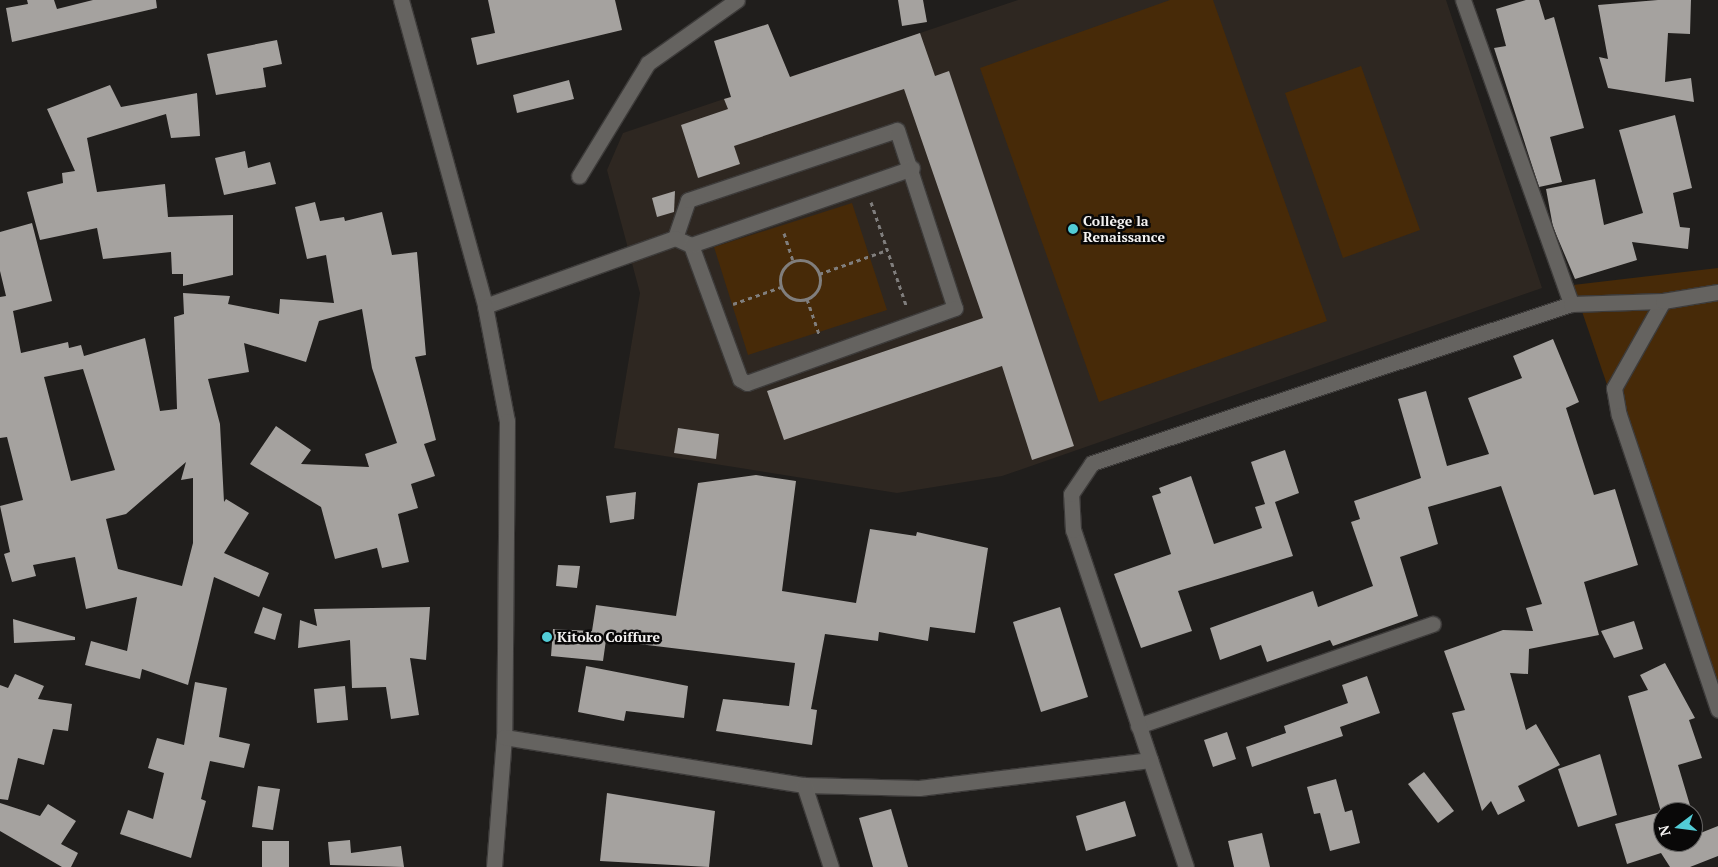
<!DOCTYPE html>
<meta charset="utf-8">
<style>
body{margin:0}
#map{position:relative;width:1718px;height:867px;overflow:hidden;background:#201e1c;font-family:"PT Serif",serif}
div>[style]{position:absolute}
.built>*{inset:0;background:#2e2721}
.green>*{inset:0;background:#472a08}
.building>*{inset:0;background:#a5a29f}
.path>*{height:3px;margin-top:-1.5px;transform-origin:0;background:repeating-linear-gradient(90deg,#807e7d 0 4px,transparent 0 8px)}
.path>.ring{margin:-1.5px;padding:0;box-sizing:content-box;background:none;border:3px solid #807e7d;border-radius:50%}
.roads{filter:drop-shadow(1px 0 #3d3b3a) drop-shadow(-1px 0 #3d3b3a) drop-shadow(0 1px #3d3b3a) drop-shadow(0 -1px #3d3b3a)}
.service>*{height:15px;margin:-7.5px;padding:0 7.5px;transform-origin:7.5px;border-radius:7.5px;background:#656360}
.minor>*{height:15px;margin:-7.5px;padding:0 7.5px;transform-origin:7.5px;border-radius:7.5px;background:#656360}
.dots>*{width:14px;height:14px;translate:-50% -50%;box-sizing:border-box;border:2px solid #090808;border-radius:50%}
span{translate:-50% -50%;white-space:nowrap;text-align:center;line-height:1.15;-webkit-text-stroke:5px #090808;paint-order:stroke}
.poi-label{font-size:14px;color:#f4f2f1;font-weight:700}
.left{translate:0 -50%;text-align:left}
.north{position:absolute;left:1653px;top:802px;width:50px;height:50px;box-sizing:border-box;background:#090808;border:1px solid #676665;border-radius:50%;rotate:255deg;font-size:14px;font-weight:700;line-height:20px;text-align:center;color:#f4f2f1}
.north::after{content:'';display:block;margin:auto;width:18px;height:22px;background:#52ccd6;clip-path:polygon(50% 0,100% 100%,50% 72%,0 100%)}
</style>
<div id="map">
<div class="built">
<i style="clip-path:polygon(1018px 0,1446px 0,1542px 288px,1002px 476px,897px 493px,614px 448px,640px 293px,607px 170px,623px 133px)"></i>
</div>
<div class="green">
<i style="clip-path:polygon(1170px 0,1213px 0,1327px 321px,1099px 402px,980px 68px)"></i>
<i style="clip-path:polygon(1361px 66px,1420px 230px,1343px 258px,1285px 93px)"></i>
<i style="clip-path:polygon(852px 203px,887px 310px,748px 355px,714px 247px)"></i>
<i style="clip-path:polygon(1718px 268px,1718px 710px,1573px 285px)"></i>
</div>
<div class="building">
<i style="clip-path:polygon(27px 0,54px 0,57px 9px,93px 0,156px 0,157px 8px,12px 42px,6px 8px,28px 4px)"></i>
<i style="clip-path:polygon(488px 0,615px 0,622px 30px,477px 65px,471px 38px,495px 33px)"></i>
<i style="clip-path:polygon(898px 0,923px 0,927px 22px,902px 26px)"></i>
<i style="clip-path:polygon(1526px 0,1539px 0,1545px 20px,1554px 17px,1584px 128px,1550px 137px,1562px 182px,1539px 187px,1494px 48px,1506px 46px,1496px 9px)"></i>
<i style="clip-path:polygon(1658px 0,1691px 0,1690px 34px,1668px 33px,1665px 82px,1691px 78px,1694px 102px,1608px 88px,1599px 57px,1608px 59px,1598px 5px)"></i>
<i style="clip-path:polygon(768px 24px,790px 77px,920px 33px,935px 76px,949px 71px,1074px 446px,1032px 460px,1002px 366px,784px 440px,767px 391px,983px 318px,904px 89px,734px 146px,740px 164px,698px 178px,681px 125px,728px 109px,724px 99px,731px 97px,714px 41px)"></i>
<i style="clip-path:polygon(277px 40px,282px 64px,263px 68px,266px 87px,216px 95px,207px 54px)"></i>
<i style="clip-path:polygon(569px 80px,574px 99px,517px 113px,513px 95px)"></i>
<i style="clip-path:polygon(110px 85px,121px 107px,197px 93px,200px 136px,171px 138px,166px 114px,87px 138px,97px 192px,165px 184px,168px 217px,233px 215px,233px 275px,183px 286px,183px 274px,172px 274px,171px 252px,103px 259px,97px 228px,40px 240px,27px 192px,63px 183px,62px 173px,75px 171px,47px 109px)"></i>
<i style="clip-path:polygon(1675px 115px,1692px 188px,1673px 193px,1680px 227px,1690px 228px,1688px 249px,1632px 242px,1637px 260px,1575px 279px,1553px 227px,1546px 189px,1595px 179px,1604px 225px,1643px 213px,1619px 130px)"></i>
<i style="clip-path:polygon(245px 151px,248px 168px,270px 162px,276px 184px,224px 195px,215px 158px)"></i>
<i style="clip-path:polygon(675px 191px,674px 212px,657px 217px,652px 198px)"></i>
<i style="clip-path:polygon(evenodd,315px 202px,320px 221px,344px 217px,345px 221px,382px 212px,392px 255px,417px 252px,426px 355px,415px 357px,436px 440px,424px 444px,435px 476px,411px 484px,418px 508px,398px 514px,409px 562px,382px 568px,377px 548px,335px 559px,321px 507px,250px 464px,276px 426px,311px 450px,301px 464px,369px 467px,365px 454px,397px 443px,372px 368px,362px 309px,319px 321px,306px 362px,244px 343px,249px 372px,208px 379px,220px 424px,224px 502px,226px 499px,249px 513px,224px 553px,269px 573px,259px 597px,214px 577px,188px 685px,142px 669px,140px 679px,85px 665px,91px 641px,127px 651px,137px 597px,86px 609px,75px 557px,33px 565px,36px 576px,12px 582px,4px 554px,10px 552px,0 506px,23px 500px,7px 437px,0 438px,0 297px,6px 296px,0 271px,0 232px,32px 223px,52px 301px,13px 311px,21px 353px,68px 342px,69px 348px,81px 345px,84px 356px,145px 338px,160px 411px,177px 409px,174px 317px,184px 314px,183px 293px,230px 296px,228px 304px,279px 314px,280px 299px,334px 303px,326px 255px,307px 259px,295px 207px,315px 202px,83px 369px,115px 470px,71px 481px,44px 377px,83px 369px,315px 202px,186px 462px,181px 480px,193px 478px,193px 543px,182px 586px,118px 569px,106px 519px,126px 514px,186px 462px)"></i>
<i style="clip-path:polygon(1553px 339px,1579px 402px,1566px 408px,1594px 495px,1615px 489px,1638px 565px,1584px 582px,1599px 635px,1529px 649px,1528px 674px,1510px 673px,1526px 730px,1536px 724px,1560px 765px,1518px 786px,1525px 801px,1498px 815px,1491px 801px,1482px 811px,1452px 713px,1465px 710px,1444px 651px,1503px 630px,1533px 631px,1526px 608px,1542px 604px,1501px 486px,1428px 507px,1438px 544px,1400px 557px,1418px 616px,1333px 646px,1330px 640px,1267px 662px,1261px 645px,1220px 660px,1210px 628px,1313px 591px,1318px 607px,1373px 586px,1351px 522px,1360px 519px,1354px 501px,1421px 478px,1398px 399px,1426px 391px,1447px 466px,1489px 454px,1468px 398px,1522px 378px,1513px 356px)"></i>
<i style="clip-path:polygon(678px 428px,719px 434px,716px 459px,674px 453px)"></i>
<i style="clip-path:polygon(1285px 450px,1299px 493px,1275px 502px,1293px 556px,1178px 591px,1192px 631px,1141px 648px,1114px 574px,1171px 554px,1152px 496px,1161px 493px,1159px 488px,1191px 476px,1214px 544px,1262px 528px,1255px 507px,1265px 504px,1251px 462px)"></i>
<i style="clip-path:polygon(756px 475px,796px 481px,782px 591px,856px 603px,870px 529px,916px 536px,917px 532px,988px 548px,975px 633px,930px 627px,928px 641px,879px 632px,878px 641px,825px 634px,811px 709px,817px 710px,812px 745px,716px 731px,723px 699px,789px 706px,795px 663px,606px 640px,603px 661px,551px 656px,553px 629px,592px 631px,596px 605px,676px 616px,698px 483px)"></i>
<i style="clip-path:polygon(636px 492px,634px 519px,610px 523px,606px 496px)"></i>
<i style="clip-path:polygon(558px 565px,580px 566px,577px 588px,556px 586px)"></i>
<i style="clip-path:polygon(263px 607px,282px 614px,275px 640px,254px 633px)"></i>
<i style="clip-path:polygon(430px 607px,426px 660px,410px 658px,419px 715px,391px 719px,386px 687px,352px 688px,350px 640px,298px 648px,300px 620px,317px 626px,314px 609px)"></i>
<i style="clip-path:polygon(1060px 607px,1088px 697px,1041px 712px,1013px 622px)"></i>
<i style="clip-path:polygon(13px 619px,75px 637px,75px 640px,14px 643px)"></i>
<i style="clip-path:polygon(1634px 621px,1643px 649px,1614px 658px,1601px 631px)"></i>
<i style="clip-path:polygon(1665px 663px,1695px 718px,1689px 720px,1702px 758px,1678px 765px,1692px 812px,1663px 812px,1663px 842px,1693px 842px,1693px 817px,1698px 834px,1718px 826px,1718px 856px,1690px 867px,1670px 867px,1661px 853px,1627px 864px,1615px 824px,1661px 812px,1628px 696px,1648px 690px,1640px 675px)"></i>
<i style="clip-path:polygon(586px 666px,688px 686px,684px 718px,626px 711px,624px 721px,578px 712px)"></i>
<i style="clip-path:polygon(15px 674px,44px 686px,38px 699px,72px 704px,68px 731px,53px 729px,44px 765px,18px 758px,8px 800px,0 799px,0 685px,8px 688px)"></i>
<i style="clip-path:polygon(1367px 676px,1380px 713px,1340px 727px,1343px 736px,1252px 767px,1246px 747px,1286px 733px,1284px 726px,1348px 703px,1342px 685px)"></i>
<i style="clip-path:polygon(195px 682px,227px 688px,219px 737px,250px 744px,244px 768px,210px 761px,201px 799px,206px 801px,191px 858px,120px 834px,128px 810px,153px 819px,164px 773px,148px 768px,157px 738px,184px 745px)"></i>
<i style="clip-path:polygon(345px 686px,348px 720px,317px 723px,314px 689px)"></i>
<i style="clip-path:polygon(1227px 732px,1236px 759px,1213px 767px,1204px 740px)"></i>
<i style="clip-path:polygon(1600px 754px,1617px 815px,1578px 827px,1558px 769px)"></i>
<i style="clip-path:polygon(1424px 772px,1454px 811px,1438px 823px,1408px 784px)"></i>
<i style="clip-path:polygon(1336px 779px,1345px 812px,1352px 810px,1360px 843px,1330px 851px,1320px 813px,1314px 814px,1307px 787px)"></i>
<i style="clip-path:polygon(258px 786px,280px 789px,273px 830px,252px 827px)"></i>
<i style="clip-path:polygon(607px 793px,715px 811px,709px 867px,600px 861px)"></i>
<i style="clip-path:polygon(1125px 801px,1136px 836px,1086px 851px,1076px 816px)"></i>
<i style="clip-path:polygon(0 803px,40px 816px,48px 804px,76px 821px,61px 844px,78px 853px,71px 867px,62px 867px,0 831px)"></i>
<i style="clip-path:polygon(891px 809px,908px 867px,873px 867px,859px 818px)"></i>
<i style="clip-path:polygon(1262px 833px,1270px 867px,1234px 867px,1228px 841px)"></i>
<i style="clip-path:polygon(350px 840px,351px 853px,401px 846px,404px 867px,330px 865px,328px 842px)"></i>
<i style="clip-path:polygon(262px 841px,289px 841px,289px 867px,262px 867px)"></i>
</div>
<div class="path">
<i style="left:871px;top:202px;width:109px;rotate:71.2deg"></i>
<i style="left:784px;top:233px;width:28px;rotate:72deg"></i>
<i class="ring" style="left:780px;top:260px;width:37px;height:37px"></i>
<i style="left:819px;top:274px;width:72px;rotate:-19.4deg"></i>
<i style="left:807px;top:299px;width:39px;rotate:71deg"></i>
<i style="left:733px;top:304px;width:51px;rotate:-19.5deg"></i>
</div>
<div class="roads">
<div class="service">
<i style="left:1463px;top:0;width:323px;rotate:70.4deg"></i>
<i style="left:579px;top:176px;width:132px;rotate:-58.6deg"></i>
<i style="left:648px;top:63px;width:109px;rotate:-35.3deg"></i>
<i style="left:675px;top:238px;width:40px;rotate:-71.1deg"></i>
<i style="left:688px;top:200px;width:220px;rotate:-18.5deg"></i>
<i style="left:897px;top:130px;width:187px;rotate:72deg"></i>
<i style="left:955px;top:308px;width:221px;rotate:160.2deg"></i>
<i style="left:747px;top:383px;width:8px;rotate:-150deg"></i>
<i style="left:740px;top:379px;width:143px;rotate:-110.1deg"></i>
<i style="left:485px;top:306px;width:202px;rotate:-19.7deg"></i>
<i style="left:675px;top:238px;width:17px;rotate:24deg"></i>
<i style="left:691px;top:245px;width:234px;rotate:-19.2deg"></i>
</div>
<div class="minor">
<i style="left:401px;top:0;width:317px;rotate:74.6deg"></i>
<i style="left:485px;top:306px;width:117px;rotate:79.2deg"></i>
<i style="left:507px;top:421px;width:316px;rotate:90.5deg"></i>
<i style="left:504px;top:737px;width:130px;rotate:94.4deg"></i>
<i style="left:1663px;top:301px;width:100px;rotate:119.4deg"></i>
<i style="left:1614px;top:388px;width:27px;rotate:80deg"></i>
<i style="left:1619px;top:415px;width:311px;rotate:71.4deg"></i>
<i style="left:1138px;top:726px;width:312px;rotate:-19.1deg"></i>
<i style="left:504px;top:737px;width:304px;rotate:9.1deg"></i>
<i style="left:804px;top:785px;width:115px;rotate:1.5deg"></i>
<i style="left:919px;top:788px;width:233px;rotate:-6.9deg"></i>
<i style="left:804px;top:785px;width:86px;rotate:71.8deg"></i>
<i style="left:1186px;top:867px;width:355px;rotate:-108.5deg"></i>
<i style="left:1073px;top:530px;width:36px;rotate:-93deg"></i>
<i style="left:1071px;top:494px;width:37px;rotate:-56deg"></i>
<i style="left:1092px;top:463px;width:505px;rotate:-18.36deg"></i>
<i style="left:1571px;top:304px;width:92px;rotate:-1.9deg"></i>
<i style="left:1663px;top:301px;width:56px;rotate:-9.3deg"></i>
</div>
</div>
<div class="dots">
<i style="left:1073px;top:229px;background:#52ccd6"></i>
<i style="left:547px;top:637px;background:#52ccd6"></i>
</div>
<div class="poi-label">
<span class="left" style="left:1083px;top:229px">Collège la<br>Renaissance</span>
<span class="left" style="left:557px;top:637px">Kitoko Coiffure</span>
</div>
<div class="north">N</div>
</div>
